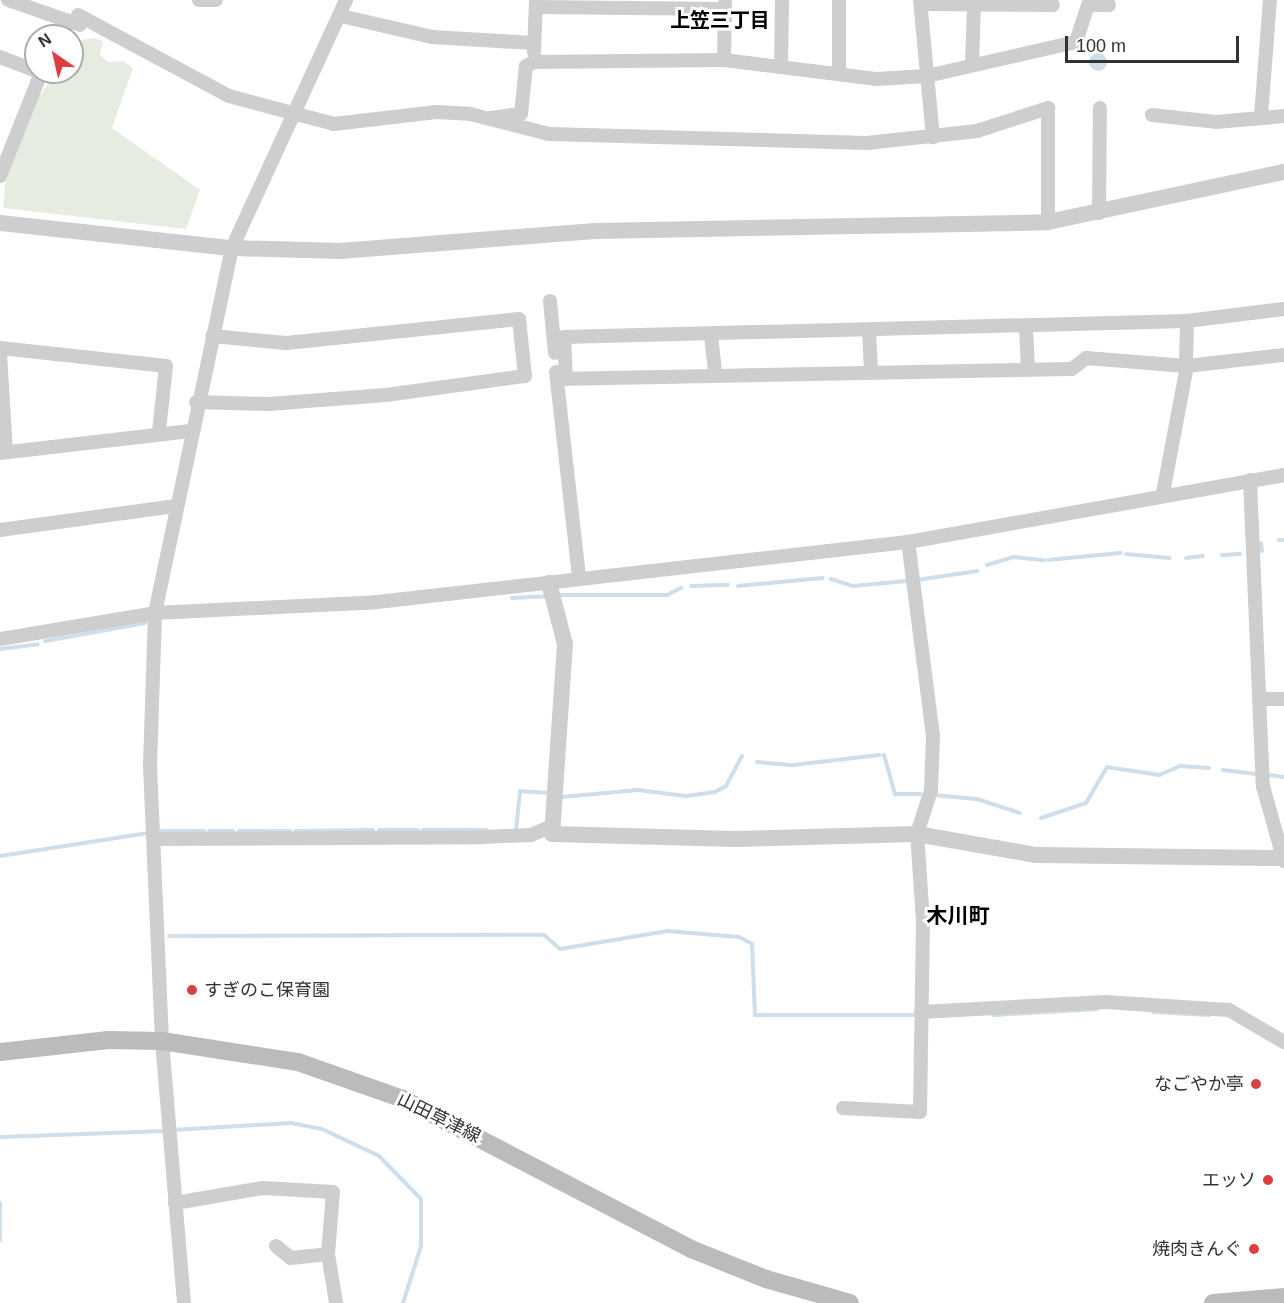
<!DOCTYPE html>
<meta charset="utf-8">
<style>
body{margin:0}
#map{position:relative;width:1284px;height:1303px;overflow:hidden;background:#fff;font-family:Helvetica,"Noto Sans JP",sans-serif}
div>[style]{position:absolute}
.green>*{inset:0;background:#e6ede0}
.water>*{inset:0;background:#cedeeb}
.round{border-radius:50%}
.stream>*{height:4px;margin:-2px;padding:0 2px;transform-origin:2px;border-radius:2px;background:#cedeeb}
.minor>*{height:14px;margin:-7px;padding:0 7px;transform-origin:7px;border-radius:7px;background:#cecece}
.tertiary>*{height:16px;margin:-8px;padding:0 8px;transform-origin:8px;border-radius:8px;background:#cecece}
.secondary>*{height:18px;margin:-9px;padding:0 9px;transform-origin:9px;border-radius:9px;background:#bbb}
.dots>*{width:16px;height:16px;translate:-50% -50%;box-sizing:border-box;border:3px solid #fff;border-radius:50%}
span{translate:-50% -50%;white-space:nowrap;text-align:center;line-height:1.15;-webkit-text-stroke:6px #fff;paint-order:stroke}
.poi-label{font-size:18px;color:#313131}
.left{translate:0 -50%;text-align:left}
.right{translate:-100% -50%;text-align:right}
.street-label{font-size:18px;color:#313131}
.neighbourhood-label{font-size:20px;color:#000;font-weight:700}
.quarter-label{font-size:21px;color:#000;font-weight:700}
.north{position:absolute;left:24px;top:24px;width:60px;height:60px;box-sizing:border-box;background:#fff;border:2px solid #adadad;border-radius:50%;rotate:326deg;font-size:16px;font-weight:700;line-height:24px;text-align:center;color:#313131}
.north::after{content:'';display:block;margin:auto;width:21px;height:27px;background:#dc3f41;clip-path:polygon(50% 0,100% 100%,50% 72%,0 100%)}
.scale{position:absolute;left:1065px;top:36px;width:174px;height:27px;box-sizing:border-box;border:3px solid #313131;border-top:0;padding-left:8px;font-size:18px;line-height:21px;white-space:nowrap;color:#313131;-webkit-text-stroke:4px #fff;paint-order:stroke}
</style>
<div id="map">
<div class="green">
<i style="clip-path:polygon(94px 38px,103px 41px,100px 55px,108px 62px,123px 61px,133px 68px,112px 128px,200px 190px,186px 229px,3px 208px,6px 177px,37px 100px,56px 72px,72px 72px,72px 53px,81px 40px)"></i>
</div>
<div class="water">
<i class="round" style="left:1089px;top:53px;width:18px;height:18px"></i>
</div>
<div class="stream">
<i style="left:1279px;top:540px;width:4px"></i>
<i style="left:1261px;top:543px;width:8px;rotate:83deg"></i>
<i style="left:1126px;top:554px;width:44px;rotate:5.2deg"></i>
<i style="left:1222px;top:555px;width:18px;rotate:-3deg"></i>
<i style="left:1186px;top:558px;width:17px;rotate:-7deg"></i>
<i style="left:1048px;top:560px;width:73px;rotate:-5.5deg"></i>
<i style="left:987px;top:565px;width:27px;rotate:-17deg"></i>
<i style="left:1013px;top:557px;width:31px;rotate:6deg"></i>
<i style="left:831px;top:579px;width:23px;rotate:18deg"></i>
<i style="left:853px;top:586px;width:54px;rotate:-5.3deg"></i>
<i style="left:917px;top:580px;width:61px;rotate:-8.5deg"></i>
<i style="left:691px;top:586px;width:37px;rotate:-2deg"></i>
<i style="left:738px;top:586px;width:85px;rotate:-5.4deg"></i>
<i style="left:560px;top:595px;width:107px"></i>
<i style="left:667px;top:595px;width:16px;rotate:-27deg"></i>
<i style="left:512px;top:598px;width:33px;rotate:-3deg"></i>
<i style="left:45px;top:641px;width:102px;rotate:-10.2deg"></i>
<i style="left:0;top:649px;width:38px;rotate:-7deg"></i>
<i style="left:884px;top:755px;width:41px;rotate:74.2deg"></i>
<i style="left:895px;top:794px;width:25px"></i>
<i style="left:757px;top:762px;width:36px;rotate:5deg"></i>
<i style="left:793px;top:765px;width:87px;rotate:-6.6deg"></i>
<i style="left:1223px;top:770px;width:35px;rotate:7deg"></i>
<i style="left:1269px;top:775px;width:15px;rotate:8deg"></i>
<i style="left:934px;top:795px;width:43px;rotate:5.3deg"></i>
<i style="left:977px;top:799px;width:45px;rotate:18deg"></i>
<i style="left:562px;top:797px;width:76px;rotate:-5.3deg"></i>
<i style="left:638px;top:790px;width:48px;rotate:7.1deg"></i>
<i style="left:686px;top:796px;width:29px;rotate:-8deg"></i>
<i style="left:715px;top:792px;width:13px;rotate:-29deg"></i>
<i style="left:726px;top:786px;width:34px;rotate:-62deg"></i>
<i style="left:1041px;top:818px;width:47px;rotate:-18.4deg"></i>
<i style="left:1086px;top:803px;width:42px;rotate:-59.7deg"></i>
<i style="left:1107px;top:767px;width:53px;rotate:8.7deg"></i>
<i style="left:1159px;top:775px;width:23px;rotate:-23deg"></i>
<i style="left:1180px;top:766px;width:29px;rotate:4deg"></i>
<i style="left:379px;top:830px;width:39px"></i>
<i style="left:423px;top:830px;width:64px"></i>
<i style="left:516px;top:830px;width:39px;rotate:-84deg"></i>
<i style="left:520px;top:791px;width:29px;rotate:4deg"></i>
<i style="left:162px;top:831px;width:42px"></i>
<i style="left:209px;top:831px;width:24px"></i>
<i style="left:239px;top:831px;width:51px"></i>
<i style="left:296px;top:831px;width:77px;rotate:-0.7deg"></i>
<i style="left:0;top:856px;width:150px;rotate:-8.8deg"></i>
<i style="left:169px;top:936px;width:375px;rotate:-0.2deg"></i>
<i style="left:544px;top:935px;width:21px;rotate:41deg"></i>
<i style="left:560px;top:949px;width:109px;rotate:-9.5deg"></i>
<i style="left:667px;top:931px;width:72px;rotate:4.8deg"></i>
<i style="left:739px;top:937px;width:15px;rotate:28deg"></i>
<i style="left:752px;top:944px;width:71px;rotate:87.6deg"></i>
<i style="left:755px;top:1015px;width:164px"></i>
<i style="left:1153px;top:1012px;width:56px;rotate:3.1deg"></i>
<i style="left:993px;top:1015px;width:105px;rotate:-3.3deg"></i>
<i style="left:173px;top:1130px;width:118px;rotate:-3.4deg"></i>
<i style="left:291px;top:1123px;width:32px;rotate:11deg"></i>
<i style="left:322px;top:1129px;width:63px;rotate:25.3deg"></i>
<i style="left:379px;top:1156px;width:60px;rotate:45.7deg"></i>
<i style="left:421px;top:1199px;width:47px;rotate:90deg"></i>
<i style="left:421px;top:1246px;width:60px;rotate:107.5deg"></i>
<i style="left:0;top:1137px;width:165px;rotate:-2.1deg"></i>
<i style="left:0;top:1203px;width:37px;rotate:90deg"></i>
</div>
<div class="minor">
<i style="left:8px;top:0;width:76px;rotate:19.1deg"></i>
<i style="left:199px;top:0;width:17px"></i>
<i style="left:839px;top:0;width:73px;rotate:90deg"></i>
<i style="left:920px;top:0;width:138px;rotate:84.6deg"></i>
<i style="left:921px;top:4px;width:132px;rotate:0.4deg"></i>
<i style="left:536px;top:7px;width:188px;rotate:0.6deg"></i>
<i style="left:78px;top:15px;width:171px;rotate:28.2deg"></i>
<i style="left:229px;top:96px;width:109px;rotate:14.9deg"></i>
<i style="left:334px;top:124px;width:103px;rotate:-6.7deg"></i>
<i style="left:436px;top:112px;width:34px;rotate:3deg"></i>
<i style="left:470px;top:114px;width:81px;rotate:14.2deg"></i>
<i style="left:549px;top:134px;width:318px;rotate:1.6deg"></i>
<i style="left:867px;top:143px;width:111px;rotate:-6.2deg"></i>
<i style="left:977px;top:131px;width:75px;rotate:-17.9deg"></i>
<i style="left:1048px;top:108px;width:114px;rotate:90deg"></i>
<i style="left:341px;top:16px;width:93px;rotate:13deg"></i>
<i style="left:432px;top:37px;width:102px;rotate:3.4deg"></i>
<i style="left:534px;top:52px;width:52px;rotate:-87.8deg"></i>
<i style="left:0;top:57px;width:39px;rotate:21deg"></i>
<i style="left:724px;top:60px;width:57px;rotate:-89deg"></i>
<i style="left:972px;top:63px;width:58px;rotate:-88deg"></i>
<i style="left:781px;top:67px;width:67px;rotate:-89.1deg"></i>
<i style="left:1152px;top:115px;width:64px;rotate:6.2deg"></i>
<i style="left:1216px;top:122px;width:68px;rotate:-5deg"></i>
<i style="left:1261px;top:116px;width:116px;rotate:-85.6deg"></i>
<i style="left:491px;top:118px;width:30px;rotate:-8deg"></i>
<i style="left:521px;top:114px;width:48px;rotate:-84.1deg"></i>
<i style="left:526px;top:66px;width:9px;rotate:-27deg"></i>
<i style="left:534px;top:62px;width:190px;rotate:-0.6deg"></i>
<i style="left:724px;top:60px;width:153px;rotate:7.1deg"></i>
<i style="left:876px;top:79px;width:51px;rotate:-3.4deg"></i>
<i style="left:927px;top:76px;width:153px;rotate:-12.9deg"></i>
<i style="left:1076px;top:42px;width:39px;rotate:-72deg"></i>
<i style="left:1088px;top:5px;width:21px"></i>
<i style="left:0;top:176px;width:111px;rotate:-68.3deg"></i>
<i style="left:1099px;top:213px;width:105px;rotate:-89.5deg"></i>
<i style="left:550px;top:301px;width:52px;rotate:84.5deg"></i>
<i style="left:1187px;top:321px;width:98px;rotate:-7.1deg"></i>
<i style="left:1026px;top:329px;width:40px;rotate:87.1deg"></i>
<i style="left:869px;top:330px;width:41px;rotate:87.2deg"></i>
<i style="left:711px;top:334px;width:39px;rotate:84deg"></i>
<i style="left:0;top:348px;width:167px;rotate:6.2deg"></i>
<i style="left:166px;top:366px;width:66px;rotate:96.1deg"></i>
<i style="left:0;top:354px;width:98px;rotate:86.5deg"></i>
<i style="left:556px;top:372px;width:207px;rotate:83.6deg"></i>
<i style="left:557px;top:379px;width:515px;rotate:-1.11deg"></i>
<i style="left:1072px;top:369px;width:18px;rotate:-38deg"></i>
<i style="left:1086px;top:358px;width:101px;rotate:4.5deg"></i>
<i style="left:1187px;top:366px;width:98px;rotate:-6.5deg"></i>
<i style="left:566px;top:379px;width:42px;rotate:-92.7deg"></i>
<i style="left:564px;top:337px;width:623px;rotate:-1.47deg"></i>
<i style="left:1187px;top:321px;width:41px;rotate:91.4deg"></i>
<i style="left:196px;top:402px;width:73px;rotate:1.6deg"></i>
<i style="left:269px;top:404px;width:117px;rotate:-4.4deg"></i>
<i style="left:386px;top:395px;width:140px;rotate:-7.8deg"></i>
<i style="left:525px;top:376px;width:57px;rotate:-96deg"></i>
<i style="left:519px;top:319px;width:234px;rotate:174.1deg"></i>
<i style="left:286px;top:343px;width:74px;rotate:-174.6deg"></i>
<i style="left:0;top:453px;width:192px;rotate:-6.6deg"></i>
<i style="left:1250px;top:480px;width:306px;rotate:87.6deg"></i>
<i style="left:1263px;top:786px;width:78px;rotate:74.4deg"></i>
<i style="left:1163px;top:493px;width:129px;rotate:-79.3deg"></i>
<i style="left:0;top:530px;width:178px;rotate:-7.8deg"></i>
<i style="left:0;top:639px;width:157px;rotate:-9.5deg"></i>
<i style="left:155px;top:613px;width:222px;rotate:-2.8deg"></i>
<i style="left:377px;top:602px;width:534px;rotate:-6.45deg"></i>
<i style="left:908px;top:542px;width:382px;rotate:-10.1deg"></i>
<i style="left:1260px;top:699px;width:24px"></i>
<i style="left:155px;top:839px;width:328px;rotate:-0.3deg"></i>
<i style="left:483px;top:837px;width:48px;rotate:-2.4deg"></i>
<i style="left:531px;top:835px;width:23px;rotate:-23deg"></i>
<i style="left:921px;top:1012px;width:184px;rotate:-3.1deg"></i>
<i style="left:1105px;top:1002px;width:124px;rotate:3.7deg"></i>
<i style="left:1229px;top:1010px;width:64px;rotate:30.2deg"></i>
<i style="left:843px;top:1108px;width:77px;rotate:3deg"></i>
<i style="left:920px;top:1112px;width:191px;rotate:-89.1deg"></i>
<i style="left:923px;top:921px;width:87px;rotate:-93.9deg"></i>
<i style="left:917px;top:834px;width:46px;rotate:-72.3deg"></i>
<i style="left:931px;top:790px;width:54px;rotate:-87.9deg"></i>
<i style="left:933px;top:736px;width:196px;rotate:-97.3deg"></i>
<i style="left:175px;top:1203px;width:89px;rotate:-9.7deg"></i>
<i style="left:263px;top:1188px;width:70px;rotate:3.3deg"></i>
<i style="left:333px;top:1192px;width:62px;rotate:94.6deg"></i>
<i style="left:328px;top:1254px;width:50px;rotate:80.7deg"></i>
<i style="left:276px;top:1246px;width:19px;rotate:39deg"></i>
<i style="left:291px;top:1258px;width:37px;rotate:-6deg"></i>
<i style="left:184px;top:1303px;width:263px;rotate:-94.8deg"></i>
<i style="left:162px;top:1041px;width:276px;rotate:-92.5deg"></i>
<i style="left:150px;top:765px;width:152px;rotate:-88.1deg"></i>
<i style="left:155px;top:613px;width:373px;rotate:-78.1deg"></i>
<i style="left:232px;top:248px;width:273px;rotate:-65.3deg"></i>
</div>
<div class="tertiary">
<i style="left:0;top:223px;width:233px;rotate:6.2deg"></i>
<i style="left:232px;top:248px;width:108px;rotate:1.6deg"></i>
<i style="left:340px;top:251px;width:256px;rotate:-4.5deg"></i>
<i style="left:595px;top:231px;width:453px;rotate:-1.1deg"></i>
<i style="left:1048px;top:222px;width:241px;rotate:-12deg"></i>
<i style="left:549px;top:583px;width:63px;rotate:75.3deg"></i>
<i style="left:565px;top:644px;width:190px;rotate:93.9deg"></i>
<i style="left:552px;top:834px;width:183px;rotate:1.6deg"></i>
<i style="left:735px;top:839px;width:182px;rotate:-1.6deg"></i>
<i style="left:917px;top:834px;width:121px;rotate:10deg"></i>
<i style="left:1036px;top:855px;width:248px;rotate:0.7deg"></i>
</div>
<div class="secondary">
<i style="left:0;top:1052px;width:109px;rotate:-6.3deg"></i>
<i style="left:108px;top:1040px;width:54px;rotate:1.1deg"></i>
<i style="left:162px;top:1041px;width:138px;rotate:8.8deg"></i>
<i style="left:298px;top:1062px;width:111px;rotate:19.4deg"></i>
<i style="left:403px;top:1099px;width:325px;rotate:27.5deg"></i>
<i style="left:691px;top:1249px;width:81px;rotate:21.8deg"></i>
<i style="left:766px;top:1279px;width:87px;rotate:15.9deg"></i>
<i style="left:1213px;top:1303px;width:71px;rotate:-4.8deg"></i>
</div>
<div class="dots">
<i style="left:192px;top:990px;background:#dc3f41"></i>
<i style="left:1256px;top:1084px;background:#dc3f41"></i>
<i style="left:1268px;top:1180px;background:#dc3f41"></i>
<i style="left:1254px;top:1249px;background:#dc3f41"></i>
</div>
<div class="poi-label">
<span class="left" style="left:204px;top:990px">すぎのこ保育園</span>
<span class="right" style="left:1244px;top:1084px">なごやか亭</span>
<span class="right" style="left:1256px;top:1180px">エッソ</span>
<span class="right" style="left:1242px;top:1249px">焼肉きんぐ</span>
</div>
<div class="street-label">
<span style="left:439px;top:1118px;rotate:26deg">山田草津線</span>
</div>
<div class="neighbourhood-label">
<span style="left:720px;top:20px">上笠三丁目</span>
</div>
<div class="quarter-label">
<span style="left:958px;top:916px">木川町</span>
</div>
<div class="north">N</div>
<div class="scale">100 m</div>
</div>
